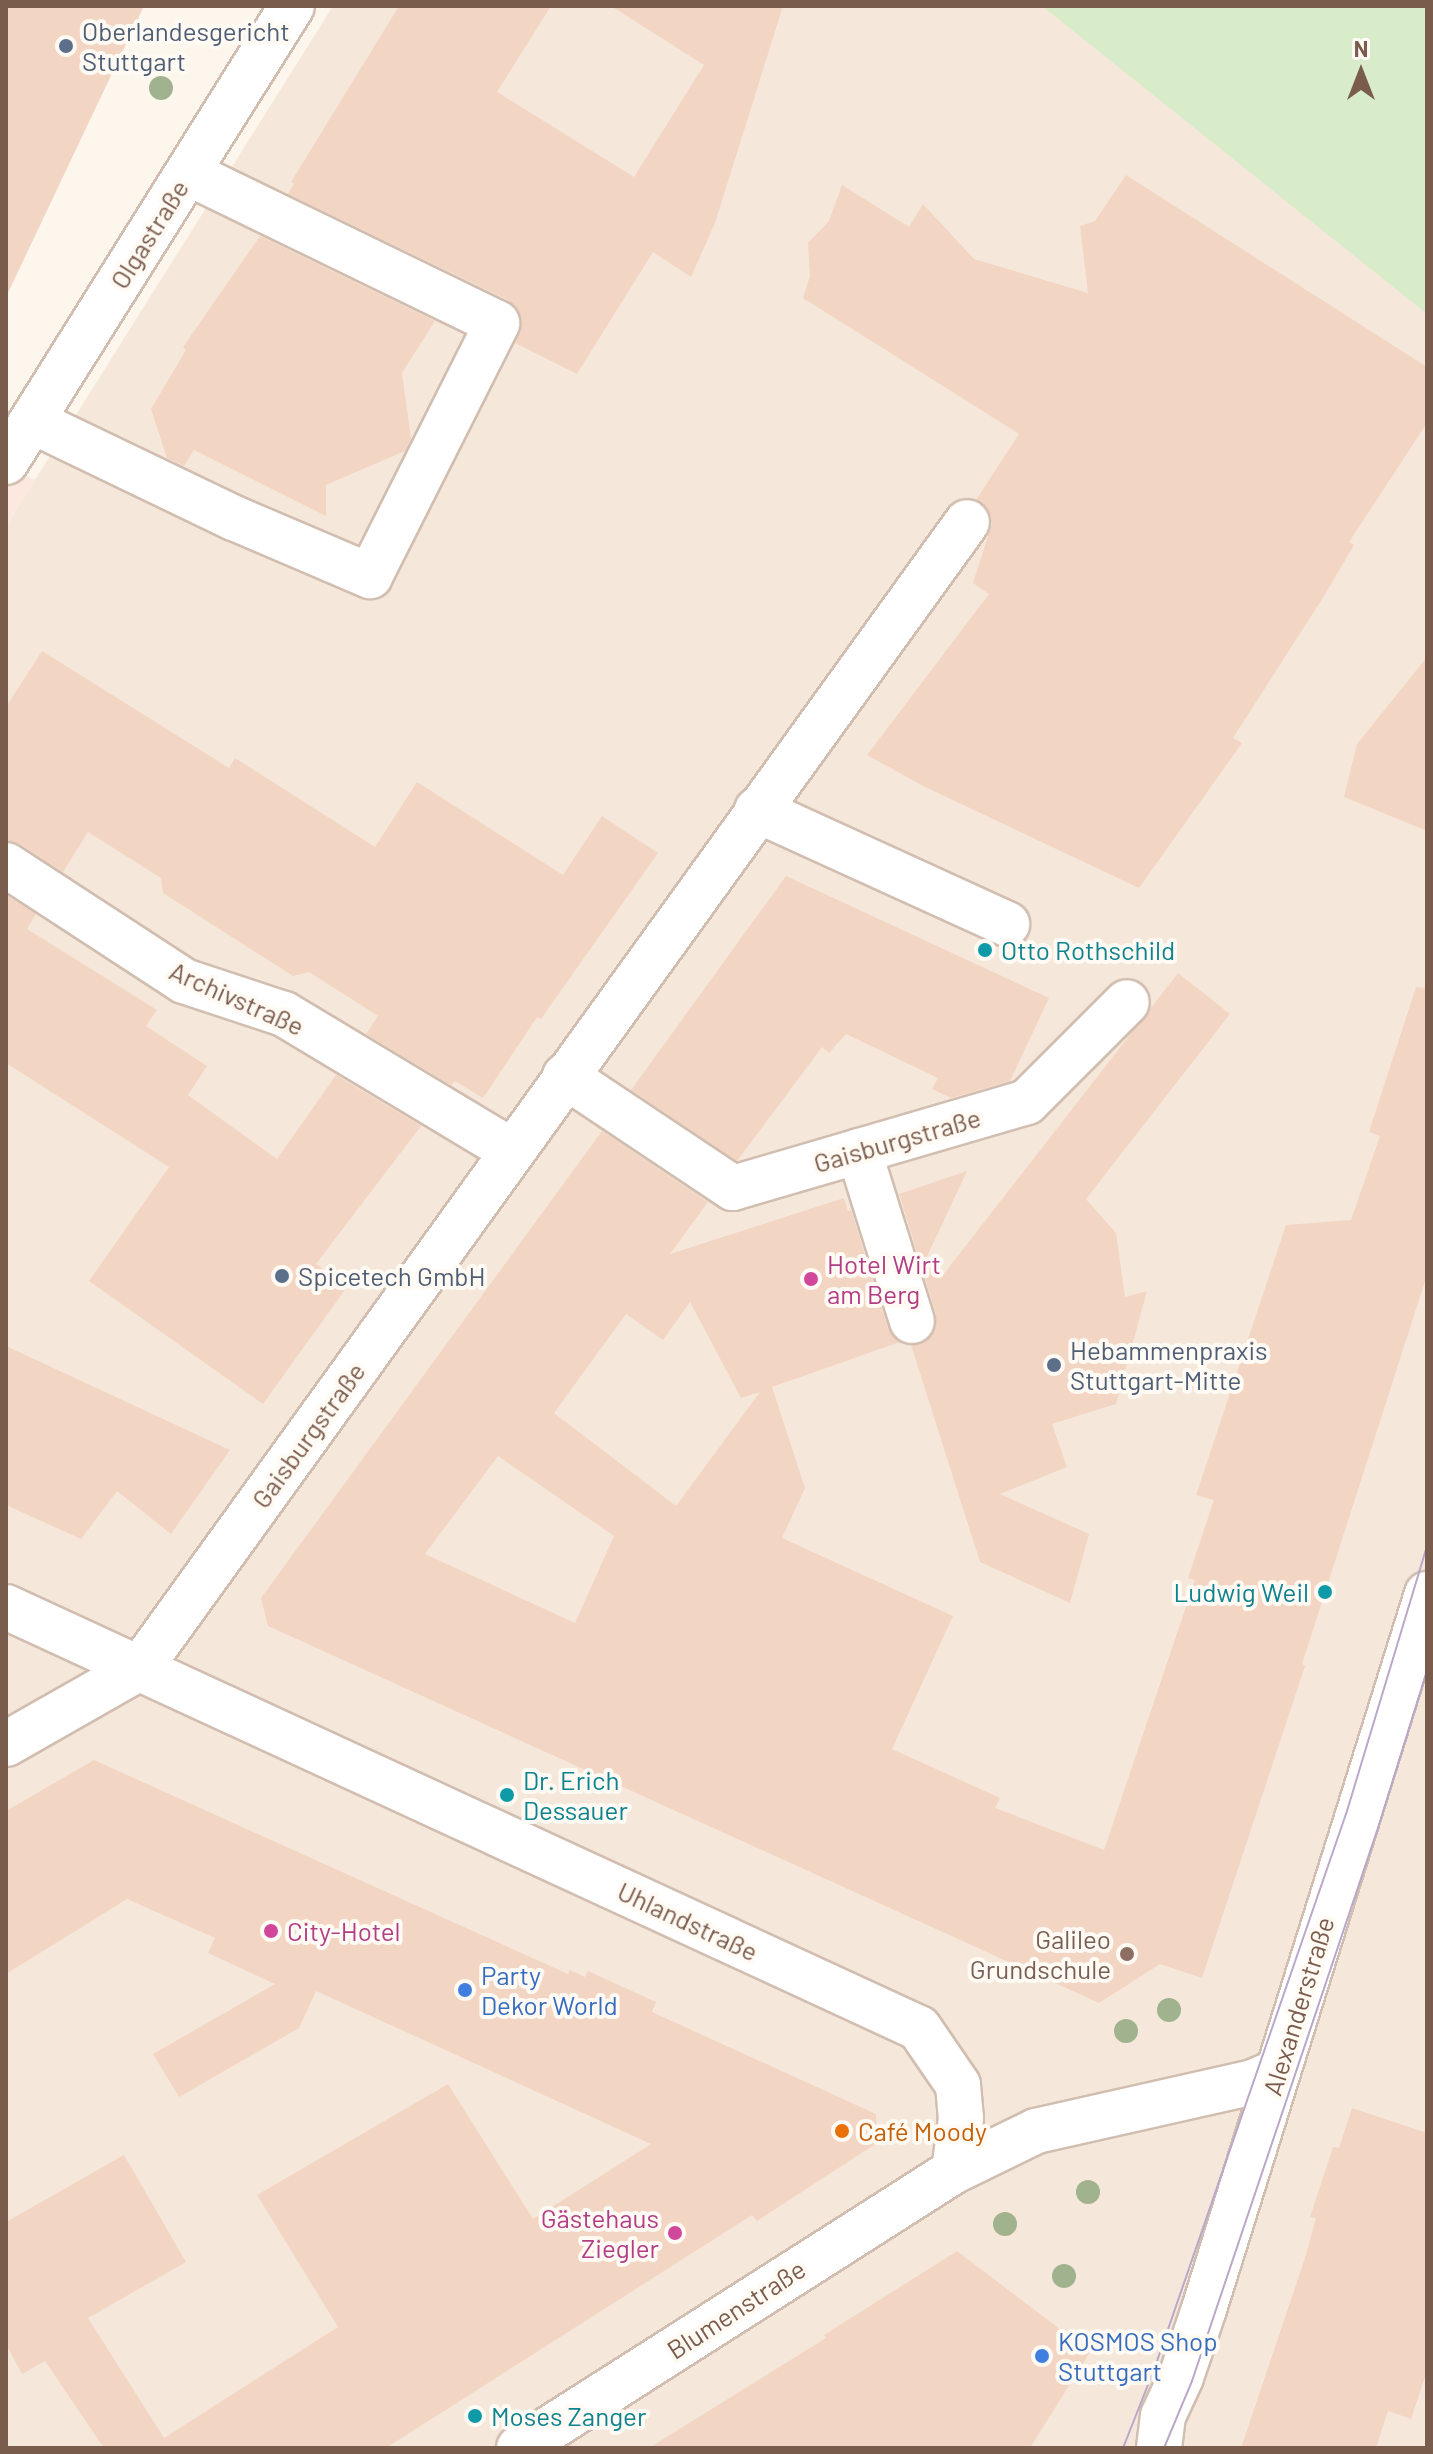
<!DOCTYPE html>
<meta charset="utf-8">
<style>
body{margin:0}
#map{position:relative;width:1433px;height:2454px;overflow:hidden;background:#fdf6ec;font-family:Barlow,sans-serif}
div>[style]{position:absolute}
.residential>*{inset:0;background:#f5e8da}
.commercial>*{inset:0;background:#fde8e0}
.green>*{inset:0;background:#d8ecc9}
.building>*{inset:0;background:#f3d5c3}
.roads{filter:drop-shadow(2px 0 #d1beb0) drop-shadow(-2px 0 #d1beb0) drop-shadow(0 2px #d1beb0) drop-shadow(0 -2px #d1beb0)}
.minor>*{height:44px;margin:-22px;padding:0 22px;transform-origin:22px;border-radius:22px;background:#fff}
.tram>*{height:2px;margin:-1px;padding:0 1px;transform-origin:1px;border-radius:1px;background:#b9a8c9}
.trees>*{width:24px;height:24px;margin:-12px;border-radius:50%;background:#a0b28e}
.dots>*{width:22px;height:22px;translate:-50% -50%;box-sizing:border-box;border:4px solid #fffaf3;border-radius:50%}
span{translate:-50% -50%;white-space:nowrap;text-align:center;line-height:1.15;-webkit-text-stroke:8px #fffaf3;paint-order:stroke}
.service-label{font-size:26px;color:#4e5e75}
.left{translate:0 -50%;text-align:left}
.street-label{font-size:26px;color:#7a5c4d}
.culture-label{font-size:26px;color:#0d838f}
.right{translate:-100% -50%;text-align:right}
.hotel-label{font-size:26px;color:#b23c85}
.education-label{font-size:26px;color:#785e54}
.shop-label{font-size:26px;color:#366cbe}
.food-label{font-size:26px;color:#c56008}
.frame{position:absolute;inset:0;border:8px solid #7a5c4d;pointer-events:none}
.north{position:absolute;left:1321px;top:32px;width:80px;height:80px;-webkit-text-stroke:6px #fffaf3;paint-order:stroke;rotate:0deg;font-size:22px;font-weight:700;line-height:32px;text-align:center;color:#7a5c4d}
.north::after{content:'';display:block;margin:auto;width:28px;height:36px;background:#7a5c4d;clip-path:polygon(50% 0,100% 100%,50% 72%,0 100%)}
</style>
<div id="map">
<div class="residential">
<i style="clip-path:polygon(333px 6px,1427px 6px,1427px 2448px,6px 2448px,6px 526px)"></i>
</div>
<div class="commercial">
<i style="clip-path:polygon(6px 466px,35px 480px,6px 526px)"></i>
</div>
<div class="green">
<i style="clip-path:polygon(1042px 6px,1427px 6px,1427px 314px)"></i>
</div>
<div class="building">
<i style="clip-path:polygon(6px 6px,144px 6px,6px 297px)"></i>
<i style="clip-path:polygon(399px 6px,551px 6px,497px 92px,634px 177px,704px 65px,611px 6px,783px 6px,715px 223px,691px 277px,653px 252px,577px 374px,515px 343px,522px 321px,517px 308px,508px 300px,288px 194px,294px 184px,291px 182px)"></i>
<i style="clip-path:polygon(1126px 175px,1427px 367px,1427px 423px,1349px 542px,1354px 545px,1324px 596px,1233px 738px,1242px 743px,1139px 888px,923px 786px,867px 755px,989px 594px,973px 583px,992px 524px,989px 511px,976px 500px,1019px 434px,803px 298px,810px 276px,808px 243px,829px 221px,842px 185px,909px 227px,923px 204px,974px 259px,1088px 293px,1080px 226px,1095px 221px)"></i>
<i style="clip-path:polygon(260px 236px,435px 321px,402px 373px,411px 439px,405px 451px,326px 485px,326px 516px,194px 450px,184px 466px,167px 458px,151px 409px,186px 350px,183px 347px)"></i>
<i style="clip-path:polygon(42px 651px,229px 768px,235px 758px,375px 847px,417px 782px,563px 875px,602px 816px,658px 853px,541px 1019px,537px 1017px,483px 1098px,455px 1081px,451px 1085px,366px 1034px,378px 1016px,309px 972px,293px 976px,163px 893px,161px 878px,88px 832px,63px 872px,20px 844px,6px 840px,6px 707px)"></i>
<i style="clip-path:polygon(1427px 657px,1427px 831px,1344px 797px,1357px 744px)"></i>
<i style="clip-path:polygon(786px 876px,1049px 998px,1010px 1081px,951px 1098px,932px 1089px,938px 1078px,846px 1034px,829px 1053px,822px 1047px,737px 1161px,631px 1090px)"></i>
<i style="clip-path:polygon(6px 895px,36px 914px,27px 929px,157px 1010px,146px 1026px,207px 1066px,188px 1095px,277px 1159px,336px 1075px,421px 1126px,316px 1264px,347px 1287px,263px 1404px,89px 1281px,169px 1167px,6px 1063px)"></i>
<i style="clip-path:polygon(1178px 973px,1230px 1014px,1086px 1199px,1116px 1233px,1125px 1297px,1147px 1291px,1116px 1404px,1052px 1424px,1067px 1467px,1000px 1494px,1089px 1534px,1070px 1603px,980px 1562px,911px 1345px,931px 1337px,936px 1327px,936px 1314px,899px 1194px,967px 1171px,924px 1263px,943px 1275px)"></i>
<i style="clip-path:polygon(evenodd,1416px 987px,1427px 988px,1427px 1275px,1302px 1664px,1305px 1666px,1202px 1978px,1160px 1964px,1099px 2003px,268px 1626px,261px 1598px,602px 1131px,708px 1202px,670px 1254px,844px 1198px,848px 1211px,851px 1210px,888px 1328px,900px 1342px,772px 1387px,805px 1488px,782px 1538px,953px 1616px,892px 1749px,1000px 1798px,995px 1808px,1104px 1850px,1195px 1580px,1188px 1578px,1214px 1500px,1196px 1495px,1286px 1225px,1351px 1220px,1380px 1136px,1369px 1132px,1416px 987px,690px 1302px,741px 1398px,760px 1392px,676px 1506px,554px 1413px,626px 1314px,663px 1340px,690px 1302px,1416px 987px,498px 1456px,614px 1536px,575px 1623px,425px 1554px,498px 1456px)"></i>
<i style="clip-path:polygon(6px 1346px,230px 1450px,171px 1534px,117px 1491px,81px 1539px,6px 1505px)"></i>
<i style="clip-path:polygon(94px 1760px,568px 1974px,570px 1970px,585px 1977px,588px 1971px,656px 2002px,652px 2012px,876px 2114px,877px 2143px,757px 2221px,752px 2215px,386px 2448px,104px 2448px,45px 2361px,22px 2374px,6px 2344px,6px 2222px,124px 2155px,186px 2262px,88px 2318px,164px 2438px,338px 2327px,257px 2195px,448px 2084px,533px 2219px,651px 2144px,316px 1991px,299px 2028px,179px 2097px,153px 2054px,275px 1984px,208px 1953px,215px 1938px,127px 1899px,6px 1974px,6px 1811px)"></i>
<i style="clip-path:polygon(1352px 2108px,1427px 2133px,1427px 2371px,1411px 2419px,1388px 2411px,1376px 2448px,1241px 2448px,1305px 2258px,1316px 2218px,1310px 2217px,1333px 2147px,1339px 2148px)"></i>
<i style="clip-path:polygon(957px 2251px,1090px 2352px,1030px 2448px,649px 2448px,826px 2338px,824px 2335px)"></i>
</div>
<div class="roads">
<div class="minor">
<i style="left:32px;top:421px;width:224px;rotate:25.7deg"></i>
<i style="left:234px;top:518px;width:148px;rotate:23.1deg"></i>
<i style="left:370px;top:576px;width:283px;rotate:-63.3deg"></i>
<i style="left:497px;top:323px;width:343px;rotate:-154.1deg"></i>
<i style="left:6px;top:462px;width:538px;rotate:-57.9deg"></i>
<i style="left:757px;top:810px;width:275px;rotate:24.5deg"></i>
<i style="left:6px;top:865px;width:212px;rotate:33.1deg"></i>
<i style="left:184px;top:981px;width:105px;rotate:18.3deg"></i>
<i style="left:284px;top:1014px;width:266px;rotate:31deg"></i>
<i style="left:565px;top:1076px;width:202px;rotate:33.7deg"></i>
<i style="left:733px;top:1188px;width:306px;rotate:-16.3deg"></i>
<i style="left:1027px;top:1102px;width:141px;rotate:-45deg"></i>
<i style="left:859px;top:1151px;width:178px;rotate:72.7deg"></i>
<i style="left:6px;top:1607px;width:1005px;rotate:24.76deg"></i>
<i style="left:919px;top:2028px;width:69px;rotate:55.6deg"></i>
<i style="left:958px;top:2085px;width:33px;rotate:85deg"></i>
<i style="left:961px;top:2118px;width:53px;rotate:97.5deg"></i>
<i style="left:6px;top:1744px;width:154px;rotate:-29.6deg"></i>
<i style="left:140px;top:1668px;width:1413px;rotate:-54.18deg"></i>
<i style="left:519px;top:2448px;width:516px;rotate:-32.49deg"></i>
<i style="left:954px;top:2171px;width:91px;rotate:-26deg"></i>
<i style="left:1036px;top:2131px;width:222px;rotate:-12.7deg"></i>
<i style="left:1253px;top:2082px;width:26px;rotate:-23deg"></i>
<i style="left:1159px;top:2448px;width:32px;rotate:-83deg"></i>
<i style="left:1163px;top:2416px;width:43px;rotate:-65.2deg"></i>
<i style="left:1181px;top:2377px;width:72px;rotate:-71.3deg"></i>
<i style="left:1204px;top:2309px;width:749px;rotate:-72.68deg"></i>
</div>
</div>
<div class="tram">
<i style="left:1123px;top:2448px;width:87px;rotate:-68.4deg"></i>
<i style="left:1155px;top:2367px;width:588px;rotate:-70.95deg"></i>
<i style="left:1347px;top:1811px;width:277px;rotate:-73.2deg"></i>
<i style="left:1164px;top:2448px;width:73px;rotate:-67.3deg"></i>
<i style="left:1192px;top:2381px;width:583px;rotate:-71.41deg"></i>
<i style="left:1378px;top:1828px;width:164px;rotate:-72.7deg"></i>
</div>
<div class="trees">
<i style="left:161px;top:88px"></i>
<i style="left:1169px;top:2010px"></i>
<i style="left:1126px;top:2031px"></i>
<i style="left:1088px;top:2192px"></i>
<i style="left:1005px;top:2224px"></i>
<i style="left:1064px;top:2276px"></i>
</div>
<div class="dots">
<i style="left:66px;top:46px;background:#5c6f8a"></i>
<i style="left:985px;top:950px;background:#0f9aa8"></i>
<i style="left:282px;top:1276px;background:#5c6f8a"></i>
<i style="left:811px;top:1279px;background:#d1479c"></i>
<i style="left:1054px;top:1365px;background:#5c6f8a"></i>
<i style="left:1325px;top:1592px;background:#0f9aa8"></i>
<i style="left:507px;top:1795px;background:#0f9aa8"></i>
<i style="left:271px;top:1931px;background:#d1479c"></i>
<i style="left:1127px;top:1954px;background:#8d6e63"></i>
<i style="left:465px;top:1990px;background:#3f7fe0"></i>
<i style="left:842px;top:2131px;background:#e8710a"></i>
<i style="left:675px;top:2233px;background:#d1479c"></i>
<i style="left:1042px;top:2356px;background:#3f7fe0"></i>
<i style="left:475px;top:2416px;background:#0f9aa8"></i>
</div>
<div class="service-label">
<span class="left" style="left:82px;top:46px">Oberlandesgericht<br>Stuttgart</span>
<span class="left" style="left:298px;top:1276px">Spicetech GmbH</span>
<span class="left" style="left:1070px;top:1365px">Hebammenpraxis<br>Stuttgart-Mitte</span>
</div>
<div class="street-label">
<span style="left:149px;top:234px;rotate:-58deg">Olgastraße</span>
<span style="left:237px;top:998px;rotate:24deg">Archivstraße</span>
<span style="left:897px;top:1140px;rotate:-16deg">Gaisburgstraße</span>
<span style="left:308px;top:1435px;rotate:-54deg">Gaisburgstraße</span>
<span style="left:688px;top:1921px;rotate:25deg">Uhlandstraße</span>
<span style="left:1298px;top:2006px;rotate:-73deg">Alexanderstraße</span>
<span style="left:736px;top:2309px;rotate:-33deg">Blumenstraße</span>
</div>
<div class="culture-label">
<span class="left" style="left:1001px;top:950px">Otto Rothschild</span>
<span class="right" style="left:1309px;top:1592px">Ludwig Weil</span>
<span class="left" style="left:523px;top:1795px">Dr. Erich<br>Dessauer</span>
<span class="left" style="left:491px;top:2416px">Moses Zanger</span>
</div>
<div class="hotel-label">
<span class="left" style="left:827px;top:1279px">Hotel Wirt<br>am Berg</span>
<span class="left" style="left:287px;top:1931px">City-Hotel</span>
<span class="right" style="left:659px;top:2233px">Gästehaus<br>Ziegler</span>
</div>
<div class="education-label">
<span class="right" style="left:1111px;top:1954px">Galileo<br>Grundschule</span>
</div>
<div class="shop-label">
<span class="left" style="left:481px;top:1990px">Party<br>Dekor World</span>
<span class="left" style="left:1058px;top:2356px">KOSMOS Shop<br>Stuttgart</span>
</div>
<div class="food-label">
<span class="left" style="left:858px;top:2131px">Café Moody</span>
</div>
<div class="frame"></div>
<div class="north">N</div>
</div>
